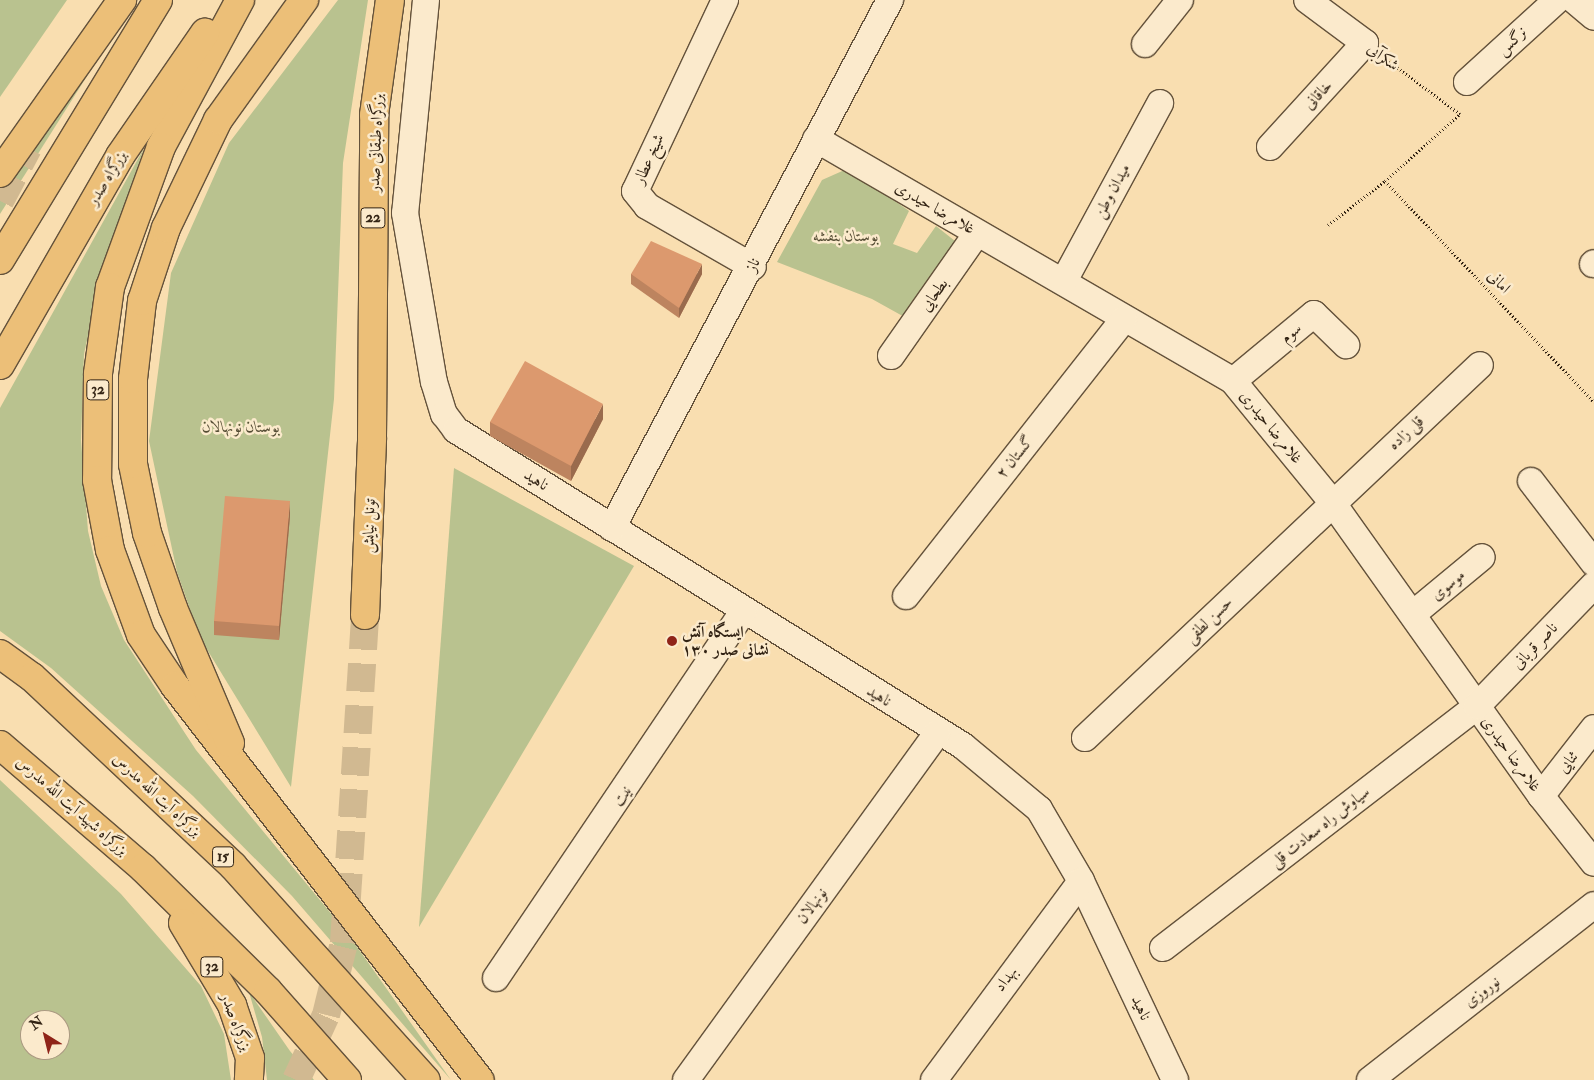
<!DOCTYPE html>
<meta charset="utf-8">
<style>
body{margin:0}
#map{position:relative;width:1594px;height:1080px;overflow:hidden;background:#f9deb0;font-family:"IM FELL Double Pica",Amiri,serif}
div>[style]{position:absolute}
.green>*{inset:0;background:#b9c28f}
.highway-tunnel>*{height:28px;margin-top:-14px;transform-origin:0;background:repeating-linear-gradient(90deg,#d1b991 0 28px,transparent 0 42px)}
.path>*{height:3px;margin-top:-1.5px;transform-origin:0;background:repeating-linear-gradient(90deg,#322314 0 1px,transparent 0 3.5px)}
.roads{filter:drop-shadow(1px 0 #64523b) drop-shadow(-1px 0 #64523b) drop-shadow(0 1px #64523b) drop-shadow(0 -1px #64523b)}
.minor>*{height:26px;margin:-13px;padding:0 13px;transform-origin:13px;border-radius:13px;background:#fbeacc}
.highway>*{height:28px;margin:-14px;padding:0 14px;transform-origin:14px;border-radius:14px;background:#ecbf78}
.wall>*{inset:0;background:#bd845f}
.shaded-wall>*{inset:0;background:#9a6b4d}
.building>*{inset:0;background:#dc996e}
.dots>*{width:14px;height:14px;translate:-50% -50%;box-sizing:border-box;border:2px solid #fbeacc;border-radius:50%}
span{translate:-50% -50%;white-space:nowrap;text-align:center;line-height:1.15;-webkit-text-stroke:5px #fbeacc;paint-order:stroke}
.shield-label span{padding:1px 4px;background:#fbeacc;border:1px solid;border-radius:4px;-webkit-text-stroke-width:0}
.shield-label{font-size:15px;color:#322314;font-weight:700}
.street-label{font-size:16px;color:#322314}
.park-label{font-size:16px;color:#544b33;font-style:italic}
.poi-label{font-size:16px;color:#322314;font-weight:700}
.left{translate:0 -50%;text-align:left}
.north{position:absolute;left:20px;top:1010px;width:50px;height:50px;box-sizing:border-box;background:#fbeacc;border:1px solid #ab9a82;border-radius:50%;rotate:324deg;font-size:14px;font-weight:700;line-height:20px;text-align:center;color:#322314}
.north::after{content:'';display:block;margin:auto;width:18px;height:22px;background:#8f2418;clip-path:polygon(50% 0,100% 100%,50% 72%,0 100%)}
</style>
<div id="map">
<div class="green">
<i style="clip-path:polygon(0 0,67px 0,0 97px)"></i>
<i style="clip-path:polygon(135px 0,0 214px,0 199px)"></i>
<i style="clip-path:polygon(338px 0,368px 0,343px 163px,334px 399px,291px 787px,200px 638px,177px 572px,149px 441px,171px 273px,229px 143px)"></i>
<i style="clip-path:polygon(144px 148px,102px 272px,84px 354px,81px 440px,88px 531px,101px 586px,124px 640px,196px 750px,348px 934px,451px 1080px,292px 896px,193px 796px,51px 668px,0 631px,0 408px)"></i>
<i style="clip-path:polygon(849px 168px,909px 211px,893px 244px,917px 253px,936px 226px,955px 241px,908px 319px,872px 299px,777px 262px,822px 180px)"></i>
<i style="clip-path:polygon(454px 468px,634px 566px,419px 927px)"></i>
<i style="clip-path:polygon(evenodd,0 780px,121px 894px,201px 986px,224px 1034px,231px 1080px,0 1080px,0 780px,30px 1020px,60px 1020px,60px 1050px,30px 1050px,30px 1020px)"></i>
<i style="clip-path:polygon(249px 992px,290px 1051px,314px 1080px,267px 1080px,262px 1037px)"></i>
</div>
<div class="highway-tunnel">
<i style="left:0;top:201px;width:60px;rotate:-62.2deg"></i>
<i style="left:296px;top:1080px;width:72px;rotate:-65.2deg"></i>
<i style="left:326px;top:1015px;width:74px;rotate:-76deg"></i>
<i style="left:344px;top:943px;width:329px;rotate:-86.3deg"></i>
</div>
<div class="path">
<i style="left:1385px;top:181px;width:304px;rotate:46.6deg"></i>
<i style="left:1328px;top:225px;width:72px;rotate:-37.7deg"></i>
<i style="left:1385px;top:181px;width:101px;rotate:-41.8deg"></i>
<i style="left:1460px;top:114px;width:92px;rotate:-143.4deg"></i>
</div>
<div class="roads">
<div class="minor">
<i style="left:426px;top:0;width:214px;rotate:95.6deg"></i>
<i style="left:405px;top:213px;width:171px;rotate:80.3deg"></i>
<i style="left:434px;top:382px;width:34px;rotate:73deg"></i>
<i style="left:444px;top:414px;width:20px;rotate:53deg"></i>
<i style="left:456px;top:430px;width:597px;rotate:31.93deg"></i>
<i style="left:963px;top:746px;width:99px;rotate:39.7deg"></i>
<i style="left:1039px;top:809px;width:83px;rotate:59.7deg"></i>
<i style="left:1081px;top:881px;width:220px;rotate:64.7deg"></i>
<i style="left:725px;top:0;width:211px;rotate:115.2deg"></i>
<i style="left:635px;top:191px;width:19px;rotate:51deg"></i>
<i style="left:647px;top:206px;width:122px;rotate:29.9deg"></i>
<i style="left:1574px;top:0;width:26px;rotate:40deg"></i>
<i style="left:1145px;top:44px;width:56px;rotate:-51.5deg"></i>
<i style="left:1467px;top:82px;width:122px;rotate:-42.3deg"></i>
<i style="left:816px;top:139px;width:482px;rotate:30.1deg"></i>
<i style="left:1233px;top:381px;width:156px;rotate:50.7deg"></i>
<i style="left:1332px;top:502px;width:361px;rotate:54.6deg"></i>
<i style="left:1541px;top:796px;width:85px;rotate:51.7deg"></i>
<i style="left:1270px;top:147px;width:141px;rotate:-47.6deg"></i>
<i style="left:1365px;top:43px;width:72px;rotate:-143.4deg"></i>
<i style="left:1593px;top:264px;width:1px;rotate:-45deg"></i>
<i style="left:1065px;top:279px;width:200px;rotate:-61.6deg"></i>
<i style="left:891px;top:356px;width:150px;rotate:-55deg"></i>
<i style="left:1233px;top:381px;width:105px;rotate:-39.6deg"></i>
<i style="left:1314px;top:314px;width:45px;rotate:44.1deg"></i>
<i style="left:1531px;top:481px;width:103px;rotate:52.5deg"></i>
<i style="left:612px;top:528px;width:597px;rotate:-62.23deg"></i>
<i style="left:906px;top:596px;width:352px;rotate:-51.8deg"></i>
<i style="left:1413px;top:614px;width:89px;rotate:-39.6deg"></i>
<i style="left:1085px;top:738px;width:543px;rotate:-43.36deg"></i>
<i style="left:1541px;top:796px;width:86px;rotate:-52.1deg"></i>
<i style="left:1163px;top:948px;width:396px;rotate:-37.6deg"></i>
<i style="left:1477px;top:706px;width:168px;rotate:-46deg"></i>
<i style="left:496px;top:978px;width:443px;rotate:-56deg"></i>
<i style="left:686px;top:1080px;width:428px;rotate:-54.1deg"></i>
<i style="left:934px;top:1080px;width:247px;rotate:-53.5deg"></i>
<i style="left:1370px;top:1080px;width:284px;rotate:-38deg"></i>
</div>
<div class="highway">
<i style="left:240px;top:0;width:167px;rotate:118.3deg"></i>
<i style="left:161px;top:147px;width:149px;rotate:110deg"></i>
<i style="left:110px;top:287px;width:88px;rotate:97.9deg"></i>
<i style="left:98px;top:374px;width:106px;rotate:90.5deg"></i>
<i style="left:97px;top:480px;width:71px;rotate:79.5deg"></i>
<i style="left:110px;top:550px;width:90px;rotate:70deg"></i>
<i style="left:141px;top:635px;width:61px;rotate:56.3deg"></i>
<i style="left:175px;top:686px;width:498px;rotate:52.3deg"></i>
<i style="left:0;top:173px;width:212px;rotate:-54.8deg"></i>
<i style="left:0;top:260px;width:304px;rotate:-58.7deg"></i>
<i style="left:0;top:365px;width:241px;rotate:-60.1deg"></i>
<i style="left:120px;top:156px;width:150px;rotate:-55.4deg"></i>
<i style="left:365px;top:615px;width:177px;rotate:-87.7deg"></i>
<i style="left:372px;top:438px;width:323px;rotate:-89.6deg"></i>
<i style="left:374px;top:115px;width:116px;rotate:-82.1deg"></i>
<i style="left:0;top:654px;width:39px;rotate:36deg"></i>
<i style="left:32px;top:677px;width:276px;rotate:43.2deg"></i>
<i style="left:233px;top:866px;width:288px;rotate:48deg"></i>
<i style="left:230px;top:743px;width:147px;rotate:-112.9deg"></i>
<i style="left:173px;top:608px;width:79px;rotate:-109.1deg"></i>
<i style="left:147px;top:533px;width:70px;rotate:-101.5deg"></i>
<i style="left:133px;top:464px;width:85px;rotate:-90deg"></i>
<i style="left:133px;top:379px;width:79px;rotate:-83.4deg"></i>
<i style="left:142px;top:301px;width:77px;rotate:-71.8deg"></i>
<i style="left:166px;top:228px;width:120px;rotate:-64.3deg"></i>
<i style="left:218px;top:120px;width:148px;rotate:-54.4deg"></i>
<i style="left:0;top:745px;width:189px;rotate:40.7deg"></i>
<i style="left:143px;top:868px;width:175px;rotate:44.5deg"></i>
<i style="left:268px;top:991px;width:119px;rotate:48.4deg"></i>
<i style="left:183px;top:923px;width:96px;rotate:59.1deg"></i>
<i style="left:232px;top:1005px;width:56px;rotate:71.2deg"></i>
<i style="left:250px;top:1058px;width:22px;rotate:93deg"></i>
</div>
</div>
<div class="wall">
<i style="clip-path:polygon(631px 274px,702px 274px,679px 318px,631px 284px)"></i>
<i style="clip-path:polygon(603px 419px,571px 481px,490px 436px,490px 422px)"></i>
<i style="clip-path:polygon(290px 516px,279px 640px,214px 635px,214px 621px)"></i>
</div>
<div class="shaded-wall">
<i style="clip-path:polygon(702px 264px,702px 274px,679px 318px,679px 308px)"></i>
<i style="clip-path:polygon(603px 404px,603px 419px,571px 481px,571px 466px)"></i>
<i style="clip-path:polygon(290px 501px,290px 516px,279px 640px,279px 626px)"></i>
</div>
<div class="building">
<i style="clip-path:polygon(651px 241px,702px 264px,679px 308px,631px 274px)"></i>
<i style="clip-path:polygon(525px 361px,603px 404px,571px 466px,490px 422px)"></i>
<i style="clip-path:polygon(225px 496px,290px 501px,279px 626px,214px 621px)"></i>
</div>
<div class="dots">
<i style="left:672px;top:641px;background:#8f2418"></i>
</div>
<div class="shield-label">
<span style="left:373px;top:218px">22</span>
<span style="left:98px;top:390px">32</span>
<span style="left:223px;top:857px">15</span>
<span style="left:212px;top:967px">32</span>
</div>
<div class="street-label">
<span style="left:1512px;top:41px;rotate:-43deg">نرگس</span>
<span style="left:1383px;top:57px;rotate:37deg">شکرآبی</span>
<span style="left:1318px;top:95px;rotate:-47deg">خاقانی</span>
<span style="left:376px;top:143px;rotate:-88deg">بزرگراه طبقاتی صدر</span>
<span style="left:649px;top:159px;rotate:-66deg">شیخ عطار</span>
<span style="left:107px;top:178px;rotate:-59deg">بزرگراه صدر</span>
<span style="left:1112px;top:191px;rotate:-62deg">میدان وطن</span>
<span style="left:935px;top:208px;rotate:30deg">غلامرضا حیدری</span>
<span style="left:753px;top:265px;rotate:-63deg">ناز</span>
<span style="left:1499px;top:282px;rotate:46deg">امانی</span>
<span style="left:934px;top:295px;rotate:-55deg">بطحایی</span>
<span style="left:1291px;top:333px;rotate:-40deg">سوم</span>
<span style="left:1271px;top:427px;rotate:51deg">غلامرضا حیدری</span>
<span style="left:1406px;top:433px;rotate:-43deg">قلی زاده</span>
<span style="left:1015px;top:457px;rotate:-52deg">گستان ۲</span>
<span style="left:536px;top:480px;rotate:32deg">ناهید</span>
<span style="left:369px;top:526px;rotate:-88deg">تونل نیایش</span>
<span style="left:1448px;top:585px;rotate:-40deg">موسوی</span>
<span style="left:1209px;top:620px;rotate:-44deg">حسن لطفی</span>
<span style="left:1535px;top:646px;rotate:-46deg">ناصر قربانی</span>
<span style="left:879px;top:696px;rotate:32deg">ناهید</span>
<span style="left:1511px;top:754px;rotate:54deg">غلامرضا حیدری</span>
<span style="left:1568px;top:762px;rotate:-52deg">ثنایی</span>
<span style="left:157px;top:795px;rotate:43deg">بزرگراه آیت الله مدرس</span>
<span style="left:622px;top:796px;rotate:-56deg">نیت</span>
<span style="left:72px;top:806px;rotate:41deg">بزرگراه شهید آیت الله مدرس</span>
<span style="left:1320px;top:827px;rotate:-38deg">سیاوش راه سعادت قلی</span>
<span style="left:812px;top:906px;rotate:-54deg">نونهالان</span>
<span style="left:1006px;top:979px;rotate:-52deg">بهداد</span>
<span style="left:1482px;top:992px;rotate:-38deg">نوروزی</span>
<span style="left:1141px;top:1008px;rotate:65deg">ناهید</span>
<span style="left:236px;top:1022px;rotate:69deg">بزرگراه صدر</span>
</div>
<div class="park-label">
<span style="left:846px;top:236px">بوستان بنفشه</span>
<span style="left:241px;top:427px">بوستان نونهالان</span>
</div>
<div class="poi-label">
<span class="left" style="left:682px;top:641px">ایستگاه آتش<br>نشانی صدر ۱۳۰</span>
</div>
<div class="north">N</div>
</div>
